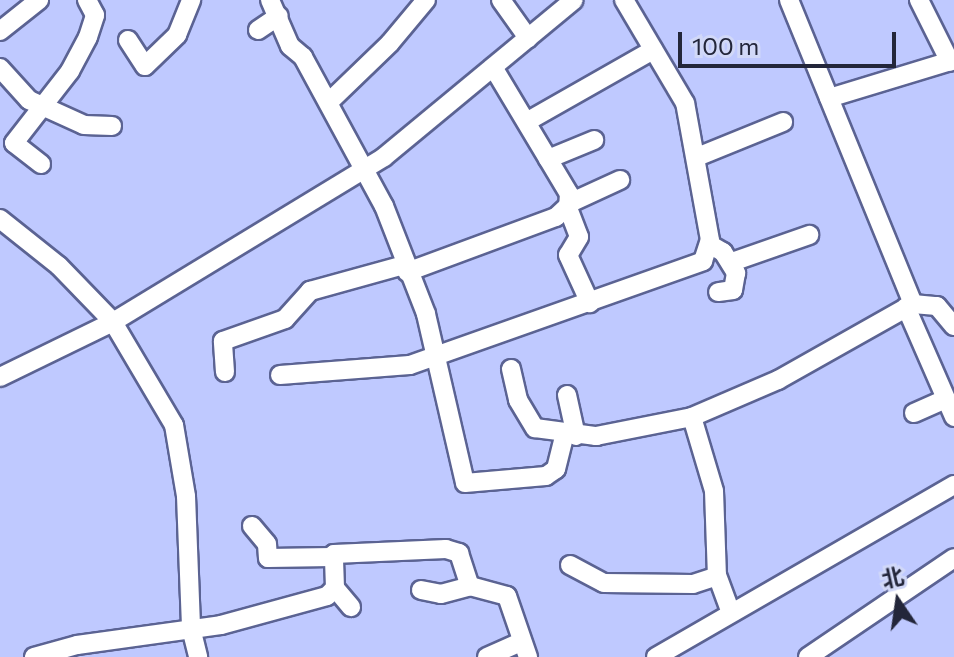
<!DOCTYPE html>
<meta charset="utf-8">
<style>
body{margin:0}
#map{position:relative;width:954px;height:657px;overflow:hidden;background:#bfc9ff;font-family:Commissioner,"Noto Sans SC",sans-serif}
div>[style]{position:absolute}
.roads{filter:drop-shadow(2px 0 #5b6393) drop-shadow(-2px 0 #5b6393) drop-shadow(0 2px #5b6393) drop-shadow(0 -2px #5b6393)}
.minor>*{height:18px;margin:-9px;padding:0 9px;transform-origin:9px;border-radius:9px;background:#fff}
span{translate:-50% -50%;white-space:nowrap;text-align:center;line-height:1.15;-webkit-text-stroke:7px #d1d8f8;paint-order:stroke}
.north{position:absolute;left:858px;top:561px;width:80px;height:80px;-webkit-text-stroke:6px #d1d8f8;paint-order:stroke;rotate:347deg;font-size:22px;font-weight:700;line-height:32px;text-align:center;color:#23263a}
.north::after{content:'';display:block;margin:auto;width:28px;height:36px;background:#23263a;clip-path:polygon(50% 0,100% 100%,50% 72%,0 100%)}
.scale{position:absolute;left:678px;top:32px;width:218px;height:36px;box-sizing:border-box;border:4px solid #23263a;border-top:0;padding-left:10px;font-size:24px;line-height:28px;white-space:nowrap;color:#23263a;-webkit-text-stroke:6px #d1d8f8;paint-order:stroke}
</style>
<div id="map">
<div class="roads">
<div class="minor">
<i style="left:270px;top:0;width:50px;rotate:66.5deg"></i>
<i style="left:290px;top:46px;width:17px;rotate:40deg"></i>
<i style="left:303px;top:57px;width:170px;rotate:61.5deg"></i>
<i style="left:384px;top:206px;width:116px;rotate:68.7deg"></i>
<i style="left:426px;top:314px;width:173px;rotate:77deg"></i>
<i style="left:465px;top:483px;width:81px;rotate:-4.9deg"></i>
<i style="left:546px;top:476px;width:12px;rotate:-35deg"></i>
<i style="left:556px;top:469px;width:34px;rotate:-76deg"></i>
<i style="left:501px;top:0;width:47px;rotate:54.6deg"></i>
<i style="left:789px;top:0;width:328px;rotate:67.8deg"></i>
<i style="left:913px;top:304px;width:24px;rotate:5deg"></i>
<i style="left:937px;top:306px;width:26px;rotate:50deg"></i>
<i style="left:919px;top:0;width:69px;rotate:63.4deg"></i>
<i style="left:258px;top:30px;width:25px;rotate:-34deg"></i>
<i style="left:0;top:31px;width:50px;rotate:-38.5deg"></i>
<i style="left:128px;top:40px;width:31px;rotate:57deg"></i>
<i style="left:145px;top:66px;width:45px;rotate:-44.1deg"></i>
<i style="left:177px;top:35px;width:38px;rotate:-68deg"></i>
<i style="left:493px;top:67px;width:148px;rotate:59.1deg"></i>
<i style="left:569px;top:194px;width:14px;rotate:94deg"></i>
<i style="left:568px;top:208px;width:31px;rotate:69deg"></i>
<i style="left:579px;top:237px;width:21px;rotate:121deg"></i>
<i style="left:568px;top:255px;width:53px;rotate:65.4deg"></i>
<i style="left:0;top:68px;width:43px;rotate:47.8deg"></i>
<i style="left:29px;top:100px;width:60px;rotate:24.4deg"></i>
<i style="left:84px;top:125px;width:28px;rotate:2deg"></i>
<i style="left:829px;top:98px;width:131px;rotate:-16.9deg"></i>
<i style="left:329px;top:102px;width:85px;rotate:-44deg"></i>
<i style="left:390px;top:43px;width:56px;rotate:-50.1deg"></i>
<i style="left:528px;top:121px;width:144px;rotate:-29.6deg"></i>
<i style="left:697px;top:157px;width:93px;rotate:-22.1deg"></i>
<i style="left:548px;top:159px;width:50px;rotate:-22.4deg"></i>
<i style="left:41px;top:164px;width:34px;rotate:-142deg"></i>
<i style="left:14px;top:143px;width:91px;rotate:-52.1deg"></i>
<i style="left:70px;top:71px;width:38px;rotate:-62deg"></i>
<i style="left:88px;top:37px;width:23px;rotate:-72deg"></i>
<i style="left:95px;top:15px;width:17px;rotate:-118deg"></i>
<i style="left:0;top:219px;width:75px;rotate:38.5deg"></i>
<i style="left:59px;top:266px;width:78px;rotate:46deg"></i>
<i style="left:113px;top:322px;width:120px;rotate:59.4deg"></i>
<i style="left:174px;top:425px;width:72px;rotate:80.4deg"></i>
<i style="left:186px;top:496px;width:132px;rotate:87.8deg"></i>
<i style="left:191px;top:628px;width:30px;rotate:76deg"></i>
<i style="left:709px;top:244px;width:16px;rotate:30deg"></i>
<i style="left:723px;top:252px;width:25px;rotate:58deg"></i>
<i style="left:736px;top:273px;width:17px;rotate:100deg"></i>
<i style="left:733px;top:290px;width:15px;rotate:172deg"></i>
<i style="left:732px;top:262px;width:82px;rotate:-19.3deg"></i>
<i style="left:407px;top:272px;width:159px;rotate:-20.3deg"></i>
<i style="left:556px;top:217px;width:22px;rotate:-43deg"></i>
<i style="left:572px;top:202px;width:53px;rotate:-24.6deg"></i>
<i style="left:906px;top:307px;width:120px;rotate:66.4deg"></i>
<i style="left:511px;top:369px;width:32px;rotate:77deg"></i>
<i style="left:518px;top:400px;width:33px;rotate:59deg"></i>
<i style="left:535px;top:428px;width:62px;rotate:7.5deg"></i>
<i style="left:596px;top:436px;width:98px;rotate:-11.2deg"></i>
<i style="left:692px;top:417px;width:94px;rotate:-23.3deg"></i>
<i style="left:778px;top:380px;width:155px;rotate:-29.4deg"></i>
<i style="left:225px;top:372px;width:31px;rotate:-94deg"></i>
<i style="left:223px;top:341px;width:66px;rotate:-19.5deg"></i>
<i style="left:285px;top:319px;width:38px;rotate:-48deg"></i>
<i style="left:310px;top:291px;width:98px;rotate:-15.5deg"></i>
<i style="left:280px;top:375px;width:130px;rotate:-4.4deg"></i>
<i style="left:410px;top:365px;width:311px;rotate:-19.5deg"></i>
<i style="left:703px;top:261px;width:22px;rotate:-72deg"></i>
<i style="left:710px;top:240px;width:139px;rotate:-100.3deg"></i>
<i style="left:685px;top:103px;width:120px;rotate:-120.6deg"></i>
<i style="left:0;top:377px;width:126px;rotate:-26deg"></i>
<i style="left:113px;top:322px;width:317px;rotate:-31.3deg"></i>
<i style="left:384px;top:157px;width:246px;rotate:-39.6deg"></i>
<i style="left:567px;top:395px;width:42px;rotate:77.6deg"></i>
<i style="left:914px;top:413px;width:34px;rotate:-24deg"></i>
<i style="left:692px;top:417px;width:77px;rotate:73.4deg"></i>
<i style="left:714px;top:491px;width:84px;rotate:88deg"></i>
<i style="left:717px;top:575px;width:40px;rotate:69.8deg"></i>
<i style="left:252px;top:526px;width:23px;rotate:50deg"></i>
<i style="left:267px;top:544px;width:14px;rotate:86deg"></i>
<i style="left:268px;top:558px;width:64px;rotate:-0.9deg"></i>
<i style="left:570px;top:565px;width:38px;rotate:28deg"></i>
<i style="left:604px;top:583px;width:89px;rotate:0.6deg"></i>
<i style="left:693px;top:584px;width:25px;rotate:-18deg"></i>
<i style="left:335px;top:588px;width:25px;rotate:50deg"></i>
<i style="left:421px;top:590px;width:20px;rotate:11deg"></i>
<i style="left:441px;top:594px;width:30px;rotate:-15deg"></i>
<i style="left:34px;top:657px;width:45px;rotate:-15.6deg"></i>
<i style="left:77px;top:645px;width:145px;rotate:-7.9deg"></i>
<i style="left:221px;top:625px;width:110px;rotate:-15.3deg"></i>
<i style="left:327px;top:596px;width:11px;rotate:-45deg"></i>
<i style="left:335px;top:588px;width:34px;rotate:-92deg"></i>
<i style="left:334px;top:554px;width:112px;rotate:-2.6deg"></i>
<i style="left:446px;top:549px;width:14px;rotate:17deg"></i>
<i style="left:459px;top:553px;width:35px;rotate:72deg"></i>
<i style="left:470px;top:586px;width:38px;rotate:15deg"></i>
<i style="left:507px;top:596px;width:65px;rotate:71deg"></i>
<i style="left:487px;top:657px;width:37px;rotate:-24deg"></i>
<i style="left:656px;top:657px;width:344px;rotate:-30deg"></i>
<i style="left:808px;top:657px;width:176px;rotate:-34.1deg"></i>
</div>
</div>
<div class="north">北</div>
<div class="scale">100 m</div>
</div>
